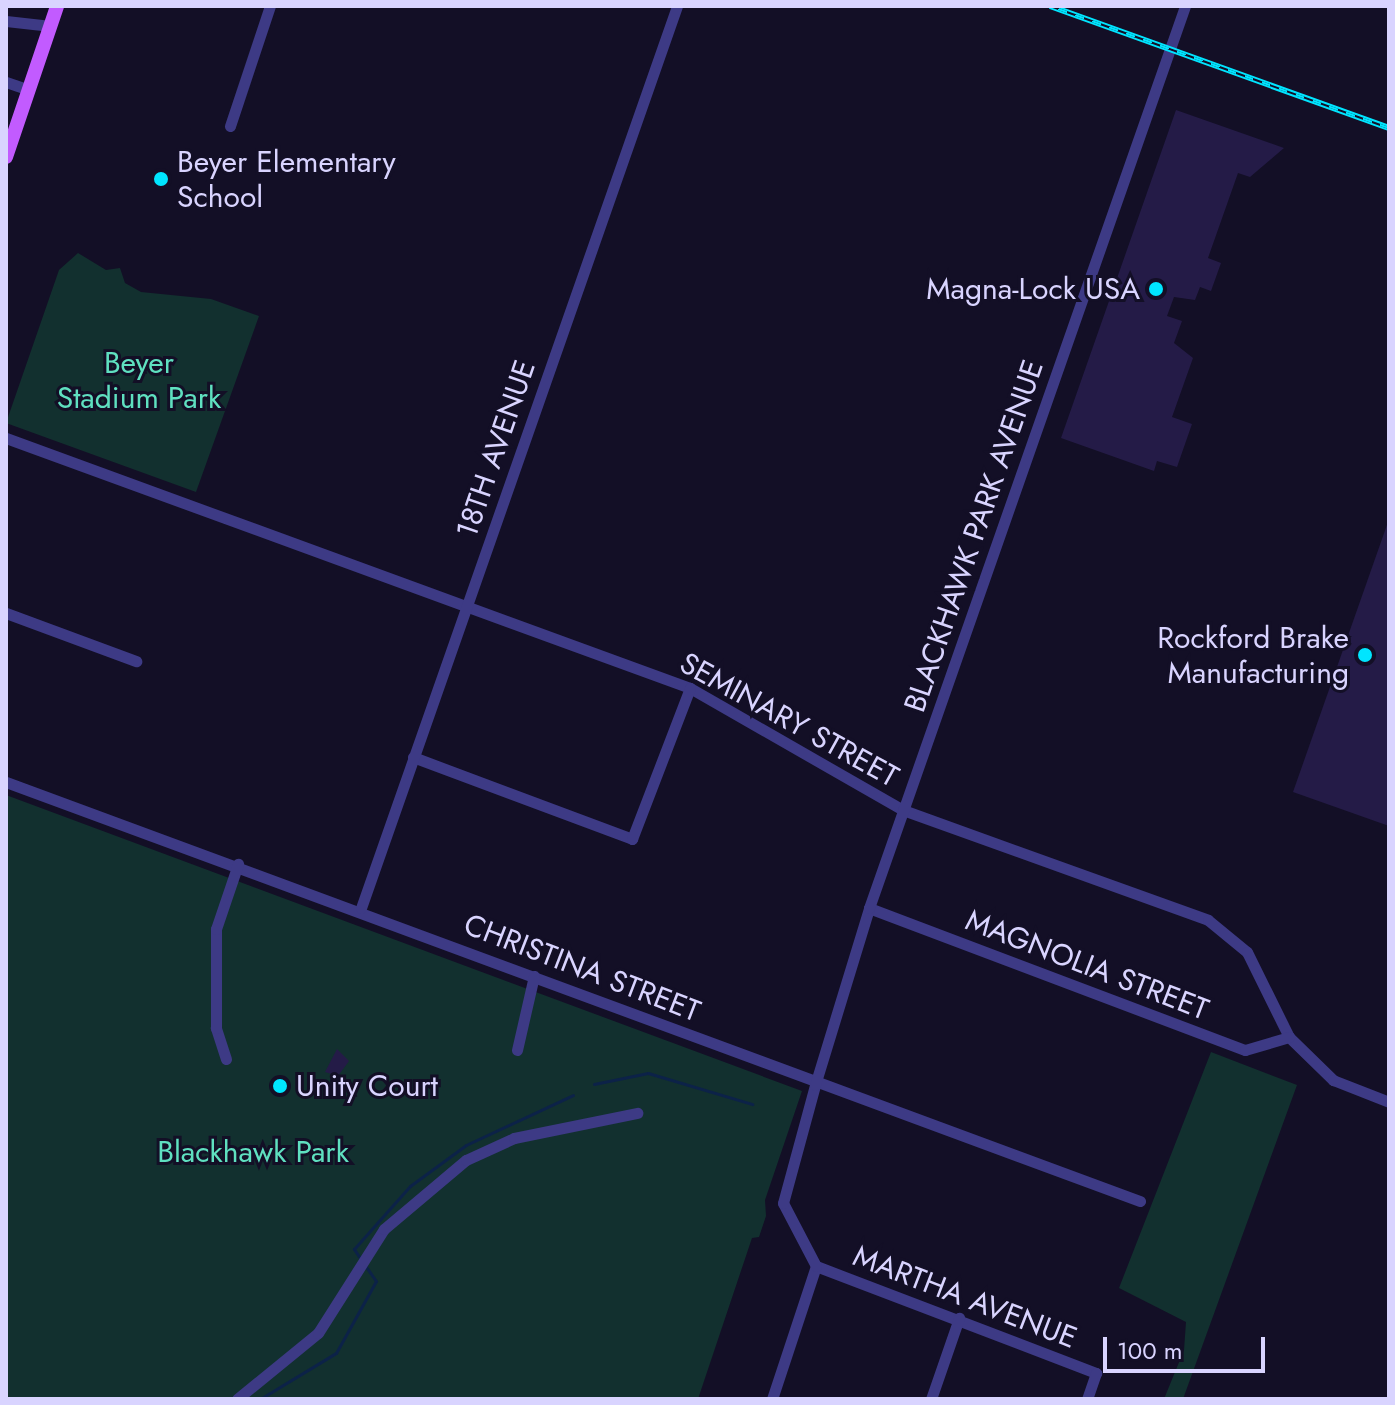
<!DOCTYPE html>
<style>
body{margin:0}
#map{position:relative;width:1395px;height:1405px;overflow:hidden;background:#130f26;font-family:Jost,sans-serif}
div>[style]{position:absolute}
.green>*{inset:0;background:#12302f}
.stream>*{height:3px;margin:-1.5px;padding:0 1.5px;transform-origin:1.5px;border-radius:1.5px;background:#0c2248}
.building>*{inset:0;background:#241b47}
.minor>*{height:11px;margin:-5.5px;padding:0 5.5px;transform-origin:5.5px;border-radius:5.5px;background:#3d3a85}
.major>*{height:14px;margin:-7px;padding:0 7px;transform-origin:7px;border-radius:7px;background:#c25bff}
.rail>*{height:6px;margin-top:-3px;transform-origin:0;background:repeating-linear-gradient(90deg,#130f26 0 9px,#00e5ff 0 18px);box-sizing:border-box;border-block:2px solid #00e5ff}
.dots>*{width:22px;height:22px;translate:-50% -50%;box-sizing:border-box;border:4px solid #130f26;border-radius:50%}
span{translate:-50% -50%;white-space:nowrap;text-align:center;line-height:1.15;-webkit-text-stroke:6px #130f26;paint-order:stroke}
.poi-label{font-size:30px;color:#d9d4ff}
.left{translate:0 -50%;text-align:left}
.right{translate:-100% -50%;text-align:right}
.park-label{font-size:30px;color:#5fe0c0}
.street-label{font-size:30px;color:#d9d4ff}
.frame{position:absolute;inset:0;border:8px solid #d9d4ff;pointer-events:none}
.scale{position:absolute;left:1103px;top:1337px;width:162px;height:36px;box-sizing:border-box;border:4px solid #d9d4ff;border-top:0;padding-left:10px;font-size:24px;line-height:28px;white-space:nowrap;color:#d9d4ff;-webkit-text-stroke:6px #130f26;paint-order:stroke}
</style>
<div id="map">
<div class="green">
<i style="clip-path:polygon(78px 253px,106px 270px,120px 268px,125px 283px,141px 292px,211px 299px,259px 316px,196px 492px,6px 423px,59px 270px)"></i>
<i style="clip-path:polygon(6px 795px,802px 1091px,765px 1200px,766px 1216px,759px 1237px,752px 1238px,698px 1399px,6px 1399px)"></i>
<i style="clip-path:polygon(1211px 1052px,1297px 1085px,1183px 1399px,1164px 1399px,1184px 1350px,1186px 1322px,1119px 1288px)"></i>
</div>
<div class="stream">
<i style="left:594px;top:1084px;width:55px;rotate:-11.5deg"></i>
<i style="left:648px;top:1073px;width:109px;rotate:16.6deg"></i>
<i style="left:360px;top:1258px;width:11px;rotate:-124deg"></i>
<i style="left:354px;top:1249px;width:84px;rotate:-48.4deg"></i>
<i style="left:410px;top:1186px;width:69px;rotate:-36.2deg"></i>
<i style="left:466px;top:1145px;width:118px;rotate:-25deg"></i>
<i style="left:260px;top:1399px;width:89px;rotate:-31.2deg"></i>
<i style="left:336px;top:1353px;width:82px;rotate:-60.9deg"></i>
<i style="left:376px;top:1281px;width:21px;rotate:-125deg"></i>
</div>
<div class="building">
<i style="clip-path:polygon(1176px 110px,1284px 148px,1250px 177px,1238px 173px,1208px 258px,1221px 263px,1211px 291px,1200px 287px,1195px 300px,1174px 297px,1167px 316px,1182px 321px,1174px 343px,1193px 358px,1172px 417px,1192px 424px,1177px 467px,1157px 461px,1154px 471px,1061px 438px)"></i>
<i style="clip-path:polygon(1388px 522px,1389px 522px,1389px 826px,1293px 792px)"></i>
<i style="clip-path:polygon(337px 1049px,349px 1061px,338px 1076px,325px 1072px)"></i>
</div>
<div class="minor">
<i style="left:6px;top:21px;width:45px;rotate:6.3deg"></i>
<i style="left:6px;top:82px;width:24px;rotate:19deg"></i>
<i style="left:230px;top:126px;width:126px;rotate:-71.6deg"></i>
<i style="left:6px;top:438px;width:728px;rotate:20.08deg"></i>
<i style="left:690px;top:688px;width:245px;rotate:29.8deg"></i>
<i style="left:903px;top:810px;width:324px;rotate:19.8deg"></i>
<i style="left:1208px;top:920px;width:50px;rotate:39.4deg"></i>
<i style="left:1247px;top:952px;width:95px;rotate:63.7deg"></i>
<i style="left:1289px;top:1037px;width:62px;rotate:44.3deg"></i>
<i style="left:1333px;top:1080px;width:60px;rotate:21.4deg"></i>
<i style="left:6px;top:613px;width:139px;rotate:20.3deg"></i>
<i style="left:413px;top:757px;width:234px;rotate:20.5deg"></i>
<i style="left:632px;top:839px;width:162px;rotate:-69deg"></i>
<i style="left:6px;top:782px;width:1209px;rotate:20.28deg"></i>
<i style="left:361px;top:908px;width:956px;rotate:-70.69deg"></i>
<i style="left:869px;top:908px;width:402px;rotate:20.7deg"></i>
<i style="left:1245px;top:1050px;width:46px;rotate:-16.5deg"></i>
<i style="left:517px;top:1050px;width:76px;rotate:-77.1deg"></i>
<i style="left:226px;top:1059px;width:33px;rotate:-108deg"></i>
<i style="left:216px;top:1028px;width:99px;rotate:-90deg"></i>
<i style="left:216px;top:929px;width:69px;rotate:-71.3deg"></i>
<i style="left:816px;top:1266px;width:300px;rotate:20.9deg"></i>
<i style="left:1096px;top:1373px;width:28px;rotate:109deg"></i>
<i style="left:237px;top:1399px;width:104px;rotate:-39.2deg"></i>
<i style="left:318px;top:1333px;width:123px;rotate:-57.6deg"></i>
<i style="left:384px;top:1229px;width:107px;rotate:-40.1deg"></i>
<i style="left:466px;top:1160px;width:53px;rotate:-24.6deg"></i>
<i style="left:514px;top:1138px;width:126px;rotate:-11.5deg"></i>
<i style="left:772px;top:1399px;width:140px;rotate:-71.7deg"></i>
<i style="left:816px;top:1266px;width:71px;rotate:-117.6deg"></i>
<i style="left:783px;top:1203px;width:122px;rotate:-74.8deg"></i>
<i style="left:815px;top:1085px;width:185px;rotate:-73deg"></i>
<i style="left:869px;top:908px;width:956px;rotate:-70.69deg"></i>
<i style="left:931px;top:1399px;width:86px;rotate:-70.9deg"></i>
</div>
<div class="major">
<i style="left:6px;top:157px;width:159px;rotate:-71.3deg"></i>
</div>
<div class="rail">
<i style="left:1050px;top:6px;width:360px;rotate:19.8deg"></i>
</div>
<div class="dots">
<i style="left:161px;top:179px;background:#00e5ff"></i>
<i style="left:1156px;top:289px;background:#00e5ff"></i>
<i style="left:1365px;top:655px;background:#00e5ff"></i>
<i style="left:280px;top:1086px;background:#00e5ff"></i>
</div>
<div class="poi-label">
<span class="left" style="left:177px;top:179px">Beyer Elementary<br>School</span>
<span class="right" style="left:1140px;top:289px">Magna-Lock USA</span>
<span class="right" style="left:1349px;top:655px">Rockford Brake<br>Manufacturing</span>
<span class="left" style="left:296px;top:1086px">Unity Court</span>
</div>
<div class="park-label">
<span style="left:139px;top:380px">Beyer<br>Stadium Park</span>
<span style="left:253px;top:1152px">Blackhawk Park</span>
</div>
<div class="street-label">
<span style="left:496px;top:449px;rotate:-71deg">18TH AVENUE</span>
<span style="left:974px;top:536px;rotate:-71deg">BLACKHAWK PARK AVENUE</span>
<span style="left:789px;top:720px;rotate:29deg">SEMINARY STREET</span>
<span style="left:1087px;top:965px;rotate:21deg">MAGNOLIA STREET</span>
<span style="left:582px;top:968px;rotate:21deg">CHRISTINA STREET</span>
<span style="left:965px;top:1297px;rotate:21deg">MARTHA AVENUE</span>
</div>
<div class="frame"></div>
<div class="scale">100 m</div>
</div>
